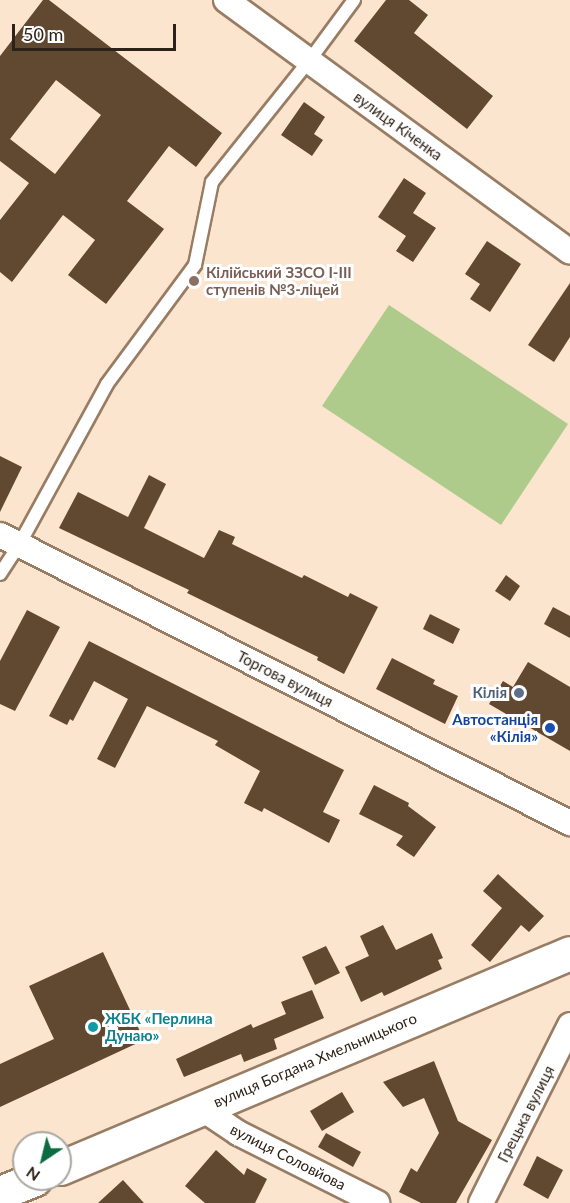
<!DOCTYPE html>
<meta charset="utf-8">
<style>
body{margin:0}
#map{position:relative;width:570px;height:1203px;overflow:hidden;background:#fce5ce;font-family:Lato,sans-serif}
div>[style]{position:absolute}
.green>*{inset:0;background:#aecb8b}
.building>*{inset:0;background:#614931}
.roads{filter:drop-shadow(2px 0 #987d64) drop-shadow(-2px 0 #987d64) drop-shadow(0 2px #987d64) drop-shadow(0 -2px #987d64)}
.lane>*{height:12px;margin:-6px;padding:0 6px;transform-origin:6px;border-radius:6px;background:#fff}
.street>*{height:24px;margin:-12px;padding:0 12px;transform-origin:12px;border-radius:12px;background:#fff}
.secondary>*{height:33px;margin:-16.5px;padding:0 16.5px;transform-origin:16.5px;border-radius:16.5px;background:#fff}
.dots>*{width:16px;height:16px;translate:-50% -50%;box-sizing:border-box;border:3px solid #fff;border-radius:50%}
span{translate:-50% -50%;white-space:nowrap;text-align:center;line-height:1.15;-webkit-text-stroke:6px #fff;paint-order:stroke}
.street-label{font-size:15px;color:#2d2217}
.education-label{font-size:15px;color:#785e54;font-weight:700}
.left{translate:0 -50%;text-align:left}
.service-label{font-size:15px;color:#4e5e75;font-weight:700}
.right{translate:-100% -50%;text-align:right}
.transit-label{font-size:15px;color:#164399;font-weight:700}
.culture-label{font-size:15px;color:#0d838f;font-weight:700}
.north{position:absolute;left:12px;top:1131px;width:60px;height:60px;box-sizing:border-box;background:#fff;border:2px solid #aba7a2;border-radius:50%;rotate:215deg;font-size:16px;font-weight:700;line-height:24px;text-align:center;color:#2d2217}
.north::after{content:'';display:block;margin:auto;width:21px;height:27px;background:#0b6c41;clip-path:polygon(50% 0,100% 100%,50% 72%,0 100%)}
.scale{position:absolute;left:12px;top:24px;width:164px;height:27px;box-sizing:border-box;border:3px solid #2d2217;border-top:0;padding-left:8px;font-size:18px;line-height:21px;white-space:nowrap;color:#2d2217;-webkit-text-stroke:4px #fff;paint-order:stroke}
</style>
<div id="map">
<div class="green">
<i style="clip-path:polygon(389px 305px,568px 424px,501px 525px,322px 406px)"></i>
</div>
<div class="building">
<i style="clip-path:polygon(evenodd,43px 0,49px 0,222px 133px,196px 167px,169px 146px,127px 201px,164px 229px,106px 304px,68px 275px,95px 240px,63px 215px,12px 282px,0 272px,0 220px,29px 183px,0 161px,0 56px,43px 0,56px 80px,101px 115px,55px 174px,10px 139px,56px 80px)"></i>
<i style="clip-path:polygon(386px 0,409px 0,428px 15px,414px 33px,493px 96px,467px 129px,354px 41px)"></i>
<i style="clip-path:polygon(304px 102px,325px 117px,314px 134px,323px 140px,312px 156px,281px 135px)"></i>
<i style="clip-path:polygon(404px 178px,426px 193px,413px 213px,436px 228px,413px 262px,396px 251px,406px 236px,378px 217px)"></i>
<i style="clip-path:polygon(487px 241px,521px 264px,490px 312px,470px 299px,480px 284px,465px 274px)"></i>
<i style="clip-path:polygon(570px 283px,570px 337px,554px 362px,528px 345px)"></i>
<i style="clip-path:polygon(0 456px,22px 467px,0 512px)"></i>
<i style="clip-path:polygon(149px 475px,166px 484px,144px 528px,204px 558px,219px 530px,235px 537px,232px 544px,302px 578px,304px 575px,348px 597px,350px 593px,378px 607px,344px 674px,317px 660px,318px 657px,187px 593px,189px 590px,59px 528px,78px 492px,128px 517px)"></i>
<i style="clip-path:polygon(506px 575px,520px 586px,510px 601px,495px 591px)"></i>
<i style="clip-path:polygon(553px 607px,570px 616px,570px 638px,544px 624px)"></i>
<i style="clip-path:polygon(27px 610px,60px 627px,15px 711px,0 704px,0 661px)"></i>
<i style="clip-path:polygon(430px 614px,460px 629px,453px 644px,423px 629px)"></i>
<i style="clip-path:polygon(89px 641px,344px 770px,323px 812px,340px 820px,329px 843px,264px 808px,262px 812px,244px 803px,260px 771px,215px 745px,218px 741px,147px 706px,115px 768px,97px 759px,128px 699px,94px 681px,73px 721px,70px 719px,67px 725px,49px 716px)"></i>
<i style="clip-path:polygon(392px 658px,435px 680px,433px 684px,458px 696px,445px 724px,376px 689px)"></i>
<i style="clip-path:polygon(528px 662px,570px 687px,570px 751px,489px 704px,503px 681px,513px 687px)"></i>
<i style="clip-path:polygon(374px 785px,409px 803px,408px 806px,436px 827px,414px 857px,396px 845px,403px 836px,359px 814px)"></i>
<i style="clip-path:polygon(498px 874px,544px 916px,529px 932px,521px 925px,490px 962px,471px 945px,502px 908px,483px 891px)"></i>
<i style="clip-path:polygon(383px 925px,396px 950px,432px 933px,443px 958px,438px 960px,442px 969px,384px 996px,382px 992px,361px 1002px,345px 967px,369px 956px,360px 936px)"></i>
<i style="clip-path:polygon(326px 946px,340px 973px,315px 985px,302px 957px)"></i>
<i style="clip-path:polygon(103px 952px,144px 1040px,0 1107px,0 1064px,54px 1039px,29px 986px)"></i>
<i style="clip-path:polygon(312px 990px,324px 1018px,274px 1039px,277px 1049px,244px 1062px,241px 1054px,184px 1077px,176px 1059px,251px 1024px,253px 1028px,286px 1014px,281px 1002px)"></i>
<i style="clip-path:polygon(434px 1061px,458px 1121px,492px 1140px,456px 1203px,421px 1203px,399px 1192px,411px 1168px,417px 1172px,439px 1133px,424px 1098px,403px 1107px,383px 1082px)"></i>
<i style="clip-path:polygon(342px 1092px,354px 1112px,322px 1131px,310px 1111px)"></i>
<i style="clip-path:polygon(326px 1133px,361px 1152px,353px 1167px,318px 1147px)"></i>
<i style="clip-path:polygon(216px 1150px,244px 1175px,247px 1168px,267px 1179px,255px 1203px,205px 1203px,185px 1186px)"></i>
<i style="clip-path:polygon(537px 1156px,563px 1170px,548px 1199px,523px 1185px)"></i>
<i style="clip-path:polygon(123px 1180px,144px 1203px,98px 1203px)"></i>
</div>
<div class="roads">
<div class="lane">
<i style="left:0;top:574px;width:35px;rotate:-57deg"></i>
<i style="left:19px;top:545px;width:183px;rotate:-61.3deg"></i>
<i style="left:107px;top:384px;width:148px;rotate:-53.5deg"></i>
<i style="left:195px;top:265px;width:85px;rotate:-78.4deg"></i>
<i style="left:212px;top:182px;width:155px;rotate:-51.3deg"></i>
<i style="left:309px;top:61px;width:76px;rotate:-53.6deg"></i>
</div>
<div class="street">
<i style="left:226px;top:0;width:426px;rotate:36.2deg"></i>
<i style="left:0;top:535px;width:639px;rotate:26.81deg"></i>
<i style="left:201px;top:1108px;width:45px;rotate:34deg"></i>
<i style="left:238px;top:1133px;width:156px;rotate:26.7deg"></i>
<i style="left:481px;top:1203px;width:199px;rotate:-63.4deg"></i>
</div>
<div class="secondary">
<i style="left:60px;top:1168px;width:553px;rotate:-22.86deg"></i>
<i style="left:0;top:1193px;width:37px;rotate:-22deg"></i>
</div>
</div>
<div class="dots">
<i style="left:194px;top:281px;background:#8d6e63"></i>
<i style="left:519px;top:693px;background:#5c6f8a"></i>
<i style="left:550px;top:728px;background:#1a4fb4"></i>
<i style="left:93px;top:1027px;background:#0f9aa8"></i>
</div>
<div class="street-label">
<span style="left:398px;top:126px;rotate:36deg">вулиця Кіченка</span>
<span style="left:285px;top:679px;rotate:27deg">Торгова вулиця</span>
<span style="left:315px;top:1060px;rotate:-23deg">вулиця Богдана Хмельницького</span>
<span style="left:526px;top:1114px;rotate:-63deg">Грецька вулиця</span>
<span style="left:288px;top:1157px;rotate:27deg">вулиця Соловйова</span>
</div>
<div class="education-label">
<span class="left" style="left:206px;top:281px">Кілійський ЗЗСО І-ІІІ<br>ступенів №3-ліцей</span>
</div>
<div class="service-label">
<span class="right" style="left:507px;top:693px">Кілія</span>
</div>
<div class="transit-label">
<span class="right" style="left:538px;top:728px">Автостанція<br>«Кілія»</span>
</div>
<div class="culture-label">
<span class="left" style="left:105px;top:1027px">ЖБК «Перлина<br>Дунаю»</span>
</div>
<div class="north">N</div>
<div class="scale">50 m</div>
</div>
